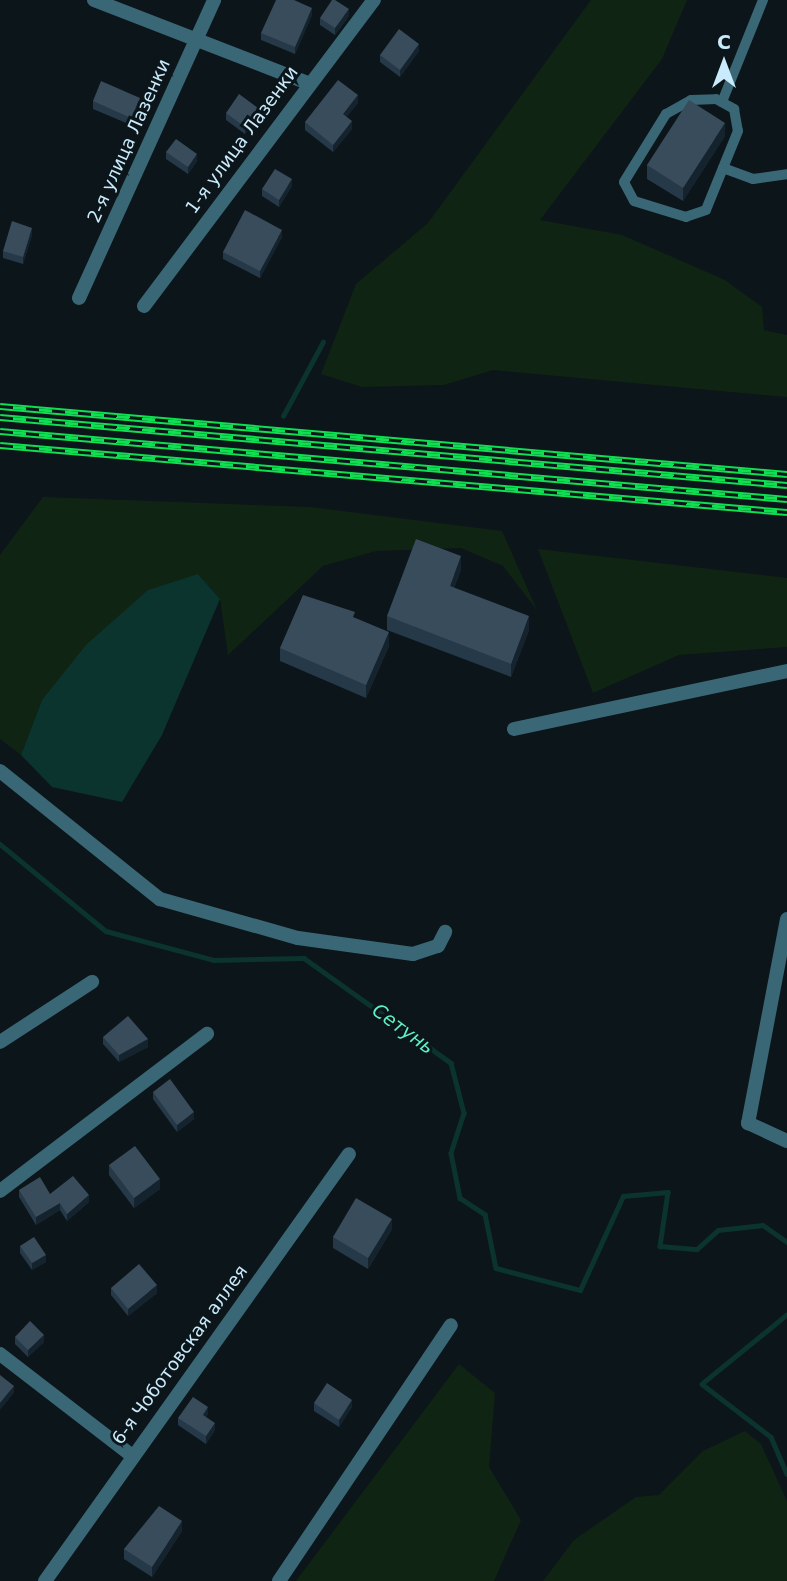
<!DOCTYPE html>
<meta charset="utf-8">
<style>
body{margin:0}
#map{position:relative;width:787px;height:1581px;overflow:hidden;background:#0c151a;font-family:"DejaVu Sans",sans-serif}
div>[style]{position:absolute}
.green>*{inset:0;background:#102413}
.water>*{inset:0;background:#0b342e}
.stream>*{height:4.5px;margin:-2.25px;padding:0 2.25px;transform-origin:2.25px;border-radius:2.25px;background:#0b342e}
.service>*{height:10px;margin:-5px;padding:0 5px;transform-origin:5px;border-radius:5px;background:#3a6776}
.minor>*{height:14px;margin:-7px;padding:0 7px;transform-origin:7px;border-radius:7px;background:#3a6776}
.rail>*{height:7px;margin-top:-3.5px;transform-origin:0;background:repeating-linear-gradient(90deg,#0c151a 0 13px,#11df52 0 26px);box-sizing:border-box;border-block:2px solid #11df52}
.wall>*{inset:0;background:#263948}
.shaded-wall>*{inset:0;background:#14232d}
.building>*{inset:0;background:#384c5b}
span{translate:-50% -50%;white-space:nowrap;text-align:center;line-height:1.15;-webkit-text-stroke:6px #0c151a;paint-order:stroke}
.street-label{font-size:18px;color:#c9ebfb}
.water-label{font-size:19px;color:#5ff3c3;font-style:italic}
.north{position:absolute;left:689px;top:28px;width:70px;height:70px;-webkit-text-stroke:5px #0c151a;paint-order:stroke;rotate:0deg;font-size:19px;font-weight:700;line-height:28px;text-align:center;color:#c9ebfb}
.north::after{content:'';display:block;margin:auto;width:24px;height:32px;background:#c9ebfb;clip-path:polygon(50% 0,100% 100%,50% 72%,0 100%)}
</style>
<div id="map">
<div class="green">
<i style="clip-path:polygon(591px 0,687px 0,662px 59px,540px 220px,622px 235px,725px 280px,762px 307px,764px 330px,787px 335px,787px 397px,493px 370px,444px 385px,362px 387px,321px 374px,356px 284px,428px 223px)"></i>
<i style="clip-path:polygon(43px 497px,310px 507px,502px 531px,537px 610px,503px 566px,461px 548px,376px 551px,323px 566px,228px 655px,220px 599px,198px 574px,42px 700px,21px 755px,0 739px,0 555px)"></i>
<i style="clip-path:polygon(538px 549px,787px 578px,787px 647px,679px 655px,593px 693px)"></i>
<i style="clip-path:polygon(459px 1364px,495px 1393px,489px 1467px,521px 1520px,494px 1581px,296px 1581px)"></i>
<i style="clip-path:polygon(745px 1431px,761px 1444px,787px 1501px,787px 1581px,543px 1581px,574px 1540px,636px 1497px,659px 1495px,703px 1451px)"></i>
</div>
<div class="water">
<i style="clip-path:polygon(198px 574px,220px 599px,162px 735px,122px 802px,52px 787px,21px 755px,42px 700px,86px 645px,148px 590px)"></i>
</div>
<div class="stream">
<i style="left:283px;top:416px;width:84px;rotate:-61.6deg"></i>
<i style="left:0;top:844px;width:137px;rotate:39.4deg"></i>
<i style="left:106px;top:931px;width:112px;rotate:15deg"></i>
<i style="left:214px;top:960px;width:90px;rotate:-1.3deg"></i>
<i style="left:304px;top:958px;width:181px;rotate:35.5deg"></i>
<i style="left:451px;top:1063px;width:52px;rotate:75.4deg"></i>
<i style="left:464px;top:1113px;width:42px;rotate:108deg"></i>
<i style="left:451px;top:1153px;width:46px;rotate:78.7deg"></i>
<i style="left:460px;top:1198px;width:30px;rotate:33deg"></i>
<i style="left:485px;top:1214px;width:55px;rotate:78.5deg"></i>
<i style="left:496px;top:1268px;width:87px;rotate:14.7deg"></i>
<i style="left:580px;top:1290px;width:103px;rotate:-65.4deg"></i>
<i style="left:623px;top:1196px;width:45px;rotate:-5.1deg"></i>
<i style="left:668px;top:1192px;width:55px;rotate:98.4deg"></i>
<i style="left:660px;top:1246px;width:37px;rotate:5deg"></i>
<i style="left:697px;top:1249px;width:28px;rotate:-42deg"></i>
<i style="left:718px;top:1230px;width:45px;rotate:-6.3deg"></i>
<i style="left:763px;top:1225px;width:29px;rotate:35deg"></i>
<i style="left:787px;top:1315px;width:109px;rotate:140.9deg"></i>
<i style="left:702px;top:1384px;width:87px;rotate:37.5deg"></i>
<i style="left:771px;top:1437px;width:40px;rotate:66.6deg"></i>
</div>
<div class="service">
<i style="left:716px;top:99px;width:21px;rotate:29deg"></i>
<i style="left:734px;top:109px;width:22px;rotate:80deg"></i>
<i style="left:738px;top:131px;width:85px;rotate:112.1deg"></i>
<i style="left:706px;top:210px;width:21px;rotate:161deg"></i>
<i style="left:686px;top:217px;width:54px;rotate:-162.9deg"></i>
<i style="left:634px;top:201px;width:21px;rotate:-118deg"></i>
<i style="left:624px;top:182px;width:80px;rotate:-58.3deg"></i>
<i style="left:666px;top:114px;width:29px;rotate:-29deg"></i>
<i style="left:691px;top:100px;width:25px;rotate:-2deg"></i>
<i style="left:722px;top:102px;width:110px;rotate:-68.1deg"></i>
<i style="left:723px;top:168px;width:32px;rotate:20deg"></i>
<i style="left:753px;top:179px;width:34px;rotate:-8deg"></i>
</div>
<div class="minor">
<i style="left:94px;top:0;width:230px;rotate:21.2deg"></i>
<i style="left:79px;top:298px;width:327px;rotate:-65.6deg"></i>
<i style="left:144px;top:306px;width:383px;rotate:-53.1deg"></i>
<i style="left:514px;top:729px;width:279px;rotate:-12deg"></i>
<i style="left:0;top:771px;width:205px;rotate:38.7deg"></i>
<i style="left:160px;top:899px;width:143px;rotate:15.8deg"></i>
<i style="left:298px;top:938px;width:116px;rotate:7.9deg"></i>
<i style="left:413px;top:954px;width:26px;rotate:-18deg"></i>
<i style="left:438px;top:946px;width:16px;rotate:-63deg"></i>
<i style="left:787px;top:919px;width:208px;rotate:100.8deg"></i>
<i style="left:748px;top:1123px;width:43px;rotate:24.8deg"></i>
<i style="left:0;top:1042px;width:110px;rotate:-33.1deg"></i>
<i style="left:0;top:1191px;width:260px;rotate:-37.2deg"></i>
<i style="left:0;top:1354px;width:165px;rotate:37.6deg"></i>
<i style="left:45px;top:1581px;width:524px;rotate:-54.55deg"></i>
<i style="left:279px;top:1581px;width:308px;rotate:-56.1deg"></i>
</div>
<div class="rail">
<i style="left:0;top:406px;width:790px;rotate:4.94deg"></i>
<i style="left:0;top:417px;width:790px;rotate:4.94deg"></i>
<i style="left:0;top:431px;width:790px;rotate:4.94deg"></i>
<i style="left:0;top:445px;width:790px;rotate:4.87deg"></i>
</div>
<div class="wall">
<i style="clip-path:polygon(312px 15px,295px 54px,261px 40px,261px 33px)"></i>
<i style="clip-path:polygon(349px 16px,335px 35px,320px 25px,320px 18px)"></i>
<i style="clip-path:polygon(419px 51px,400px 77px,380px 62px,380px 55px)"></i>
<i style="clip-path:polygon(93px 101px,140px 105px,131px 125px,93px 109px)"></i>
<i style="clip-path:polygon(358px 103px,346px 117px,352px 129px,333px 152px,305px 130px,305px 122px)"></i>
<i style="clip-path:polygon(226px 113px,258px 115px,245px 134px,226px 120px)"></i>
<i style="clip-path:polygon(725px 136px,683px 201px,647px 179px,647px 165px)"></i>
<i style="clip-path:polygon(166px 152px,197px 161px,188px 174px,166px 159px)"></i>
<i style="clip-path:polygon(292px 186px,279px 207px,262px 196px,262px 189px)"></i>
<i style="clip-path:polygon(32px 235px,23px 264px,3px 258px,3px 251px)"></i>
<i style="clip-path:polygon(282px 237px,260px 278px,223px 259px,223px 252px)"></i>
<i style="clip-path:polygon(461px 570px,454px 588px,529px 630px,511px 677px,387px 630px,387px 616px)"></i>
<i style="clip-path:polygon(355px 618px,389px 646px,366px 698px,280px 661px,280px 648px)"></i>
<i style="clip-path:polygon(103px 1037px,148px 1047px,119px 1062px,103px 1044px)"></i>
<i style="clip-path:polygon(153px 1092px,194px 1119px,177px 1132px,153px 1099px)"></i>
<i style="clip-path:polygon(109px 1165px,160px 1189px,134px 1208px,109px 1175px)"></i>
<i style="clip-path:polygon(19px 1190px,89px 1202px,67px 1221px,60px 1210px,36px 1225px,19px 1197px)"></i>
<i style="clip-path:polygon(392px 1229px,368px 1269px,333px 1248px,333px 1237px)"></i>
<i style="clip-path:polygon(20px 1246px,46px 1262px,32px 1270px,20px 1253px)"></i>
<i style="clip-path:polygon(111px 1288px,157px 1293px,128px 1316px,111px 1295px)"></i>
<i style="clip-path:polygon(15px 1337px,44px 1342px,28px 1357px,15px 1344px)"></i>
<i style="clip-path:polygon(314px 1403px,352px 1407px,339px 1427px,314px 1411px)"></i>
<i style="clip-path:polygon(208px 1414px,206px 1417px,215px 1430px,206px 1444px,178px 1425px,178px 1418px)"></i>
<i style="clip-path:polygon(182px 1531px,152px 1577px,124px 1559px,124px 1549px)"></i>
</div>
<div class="shaded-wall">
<i style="clip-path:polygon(312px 8px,312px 15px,295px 54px,295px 47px)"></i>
<i style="clip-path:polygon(349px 9px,349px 16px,335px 35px,335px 28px)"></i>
<i style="clip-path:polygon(419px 44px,419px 51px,400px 77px,400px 70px)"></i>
<i style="clip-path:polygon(358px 95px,358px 103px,343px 122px,343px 114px)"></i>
<i style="clip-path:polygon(140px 98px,140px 105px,131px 125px,131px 118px)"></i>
<i style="clip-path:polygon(258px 108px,258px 115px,245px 134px,245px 127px)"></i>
<i style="clip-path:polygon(352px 121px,352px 129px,333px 152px,333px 145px)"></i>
<i style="clip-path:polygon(725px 123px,725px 136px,683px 201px,683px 188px)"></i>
<i style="clip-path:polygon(197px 154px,197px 161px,188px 174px,188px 167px)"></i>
<i style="clip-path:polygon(292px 179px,292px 186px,279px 207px,279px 200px)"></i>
<i style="clip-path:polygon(32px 228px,32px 235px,23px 264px,23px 257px)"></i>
<i style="clip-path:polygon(282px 230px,282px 237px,260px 278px,260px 271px)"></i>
<i style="clip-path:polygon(461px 556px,461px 570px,450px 599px,450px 586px)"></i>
<i style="clip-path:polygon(529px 616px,529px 630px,511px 677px,511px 664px)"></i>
<i style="clip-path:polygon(389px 632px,389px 646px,366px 698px,366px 685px)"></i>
<i style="clip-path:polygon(148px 1039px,148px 1047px,119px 1062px,119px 1055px)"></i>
<i style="clip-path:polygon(194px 1112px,194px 1119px,177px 1132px,177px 1125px)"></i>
<i style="clip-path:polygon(160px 1179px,160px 1189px,134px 1208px,134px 1198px)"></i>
<i style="clip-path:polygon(89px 1195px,89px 1202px,67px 1221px,67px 1214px)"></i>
<i style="clip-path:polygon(60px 1203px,60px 1210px,36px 1225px,36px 1217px)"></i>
<i style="clip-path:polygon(392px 1219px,392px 1229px,368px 1269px,368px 1258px)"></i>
<i style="clip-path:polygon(46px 1255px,46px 1262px,32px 1270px,32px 1263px)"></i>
<i style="clip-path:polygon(157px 1285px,157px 1293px,128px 1316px,128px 1309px)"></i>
<i style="clip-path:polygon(44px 1335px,44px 1342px,28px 1357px,28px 1350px)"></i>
<i style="clip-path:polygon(14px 1386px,14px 1393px,0 1410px,0 1403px)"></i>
<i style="clip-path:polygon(352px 1400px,352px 1407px,339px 1427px,339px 1420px)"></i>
<i style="clip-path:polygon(208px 1407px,208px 1414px,203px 1422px,203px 1415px)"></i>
<i style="clip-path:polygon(215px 1423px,215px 1430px,206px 1444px,206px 1436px)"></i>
<i style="clip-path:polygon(182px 1521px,182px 1531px,152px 1577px,152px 1567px)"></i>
</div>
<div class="building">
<i style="clip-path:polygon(276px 0,294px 0,312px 8px,295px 47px,261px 33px)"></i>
<i style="clip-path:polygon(332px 0,335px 0,349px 9px,335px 28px,320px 18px)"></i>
<i style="clip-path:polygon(399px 29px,419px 44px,400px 70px,380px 55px)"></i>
<i style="clip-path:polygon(338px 80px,358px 95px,343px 114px,352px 121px,333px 145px,305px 122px)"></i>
<i style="clip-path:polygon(101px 81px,140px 98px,131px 118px,93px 101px)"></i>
<i style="clip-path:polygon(239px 94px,258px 108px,245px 127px,226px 113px)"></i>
<i style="clip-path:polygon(689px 100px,725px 123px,683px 188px,647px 165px)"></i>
<i style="clip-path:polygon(176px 139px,197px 154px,188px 167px,166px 152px)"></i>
<i style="clip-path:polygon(275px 169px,292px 179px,279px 200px,262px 189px)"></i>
<i style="clip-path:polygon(245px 210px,282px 230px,260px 271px,223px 252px)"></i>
<i style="clip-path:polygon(12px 221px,32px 228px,23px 257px,3px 251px)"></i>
<i style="clip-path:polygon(416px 539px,461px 556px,450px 586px,529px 616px,511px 664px,387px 616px)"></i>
<i style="clip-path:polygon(303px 595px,355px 612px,353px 617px,389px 632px,366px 685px,280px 648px)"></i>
<i style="clip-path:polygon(128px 1016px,148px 1039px,119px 1055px,103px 1037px)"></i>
<i style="clip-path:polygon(170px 1079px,194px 1112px,177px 1125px,153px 1092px)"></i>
<i style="clip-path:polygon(135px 1146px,160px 1179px,134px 1198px,109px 1165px)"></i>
<i style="clip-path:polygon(73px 1176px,89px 1195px,67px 1214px,60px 1203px,36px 1217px,19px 1190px,40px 1177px,50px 1194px)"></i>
<i style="clip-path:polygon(356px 1198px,392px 1219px,368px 1258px,333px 1237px)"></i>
<i style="clip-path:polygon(34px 1237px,46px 1255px,32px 1263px,20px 1246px)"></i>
<i style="clip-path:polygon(139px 1264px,157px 1285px,128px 1309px,111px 1288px)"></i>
<i style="clip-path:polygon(30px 1321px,44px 1335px,28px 1350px,15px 1337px)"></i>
<i style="clip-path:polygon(0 1375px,14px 1386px,0 1403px)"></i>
<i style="clip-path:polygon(327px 1383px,352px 1400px,339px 1420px,314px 1403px)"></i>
<i style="clip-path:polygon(193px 1397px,208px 1407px,203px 1415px,215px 1423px,206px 1436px,178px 1418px)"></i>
<i style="clip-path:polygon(159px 1506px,182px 1521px,152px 1567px,124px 1549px)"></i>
</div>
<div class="street-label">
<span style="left:242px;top:140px;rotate:-54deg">1-я улица Лазенки</span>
<span style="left:129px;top:141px;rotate:-66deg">2-я улица Лазенки</span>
<span style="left:180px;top:1355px;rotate:-54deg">6-я Чоботовская аллея</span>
</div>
<div class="water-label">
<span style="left:403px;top:1029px;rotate:36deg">Сетунь</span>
</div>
<div class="north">С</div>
</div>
